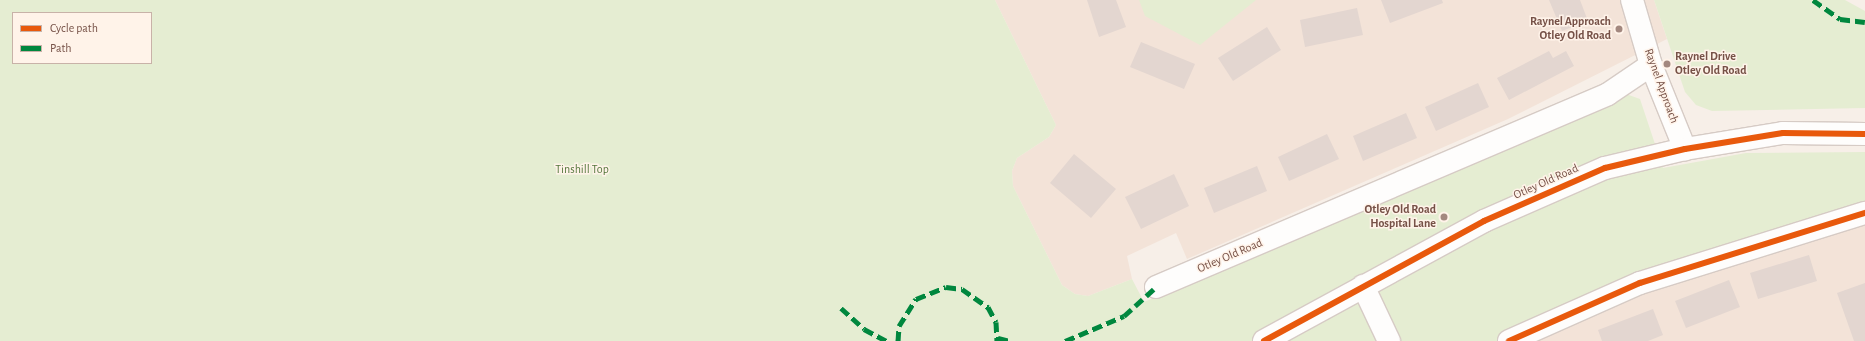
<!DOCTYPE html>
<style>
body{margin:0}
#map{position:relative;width:1865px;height:341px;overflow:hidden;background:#f7efe8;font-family:"Alegreya Sans",sans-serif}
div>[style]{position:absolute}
.residential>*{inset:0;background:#f3e3d8}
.green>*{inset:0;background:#e5edd2}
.building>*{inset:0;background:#e3d6d0}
.roads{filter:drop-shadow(1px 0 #d6cbc5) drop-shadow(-1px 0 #d6cbc5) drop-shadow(0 1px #d6cbc5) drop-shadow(0 -1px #d6cbc5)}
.minor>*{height:22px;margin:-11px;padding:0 11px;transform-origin:11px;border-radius:11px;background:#fefdfc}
.quiet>*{height:5px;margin-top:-2.5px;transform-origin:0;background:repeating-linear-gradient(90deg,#00873e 0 10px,transparent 0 15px)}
.cycleway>*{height:6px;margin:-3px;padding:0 3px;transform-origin:3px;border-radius:3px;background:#e8590c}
.dots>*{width:11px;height:11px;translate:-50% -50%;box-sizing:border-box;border:2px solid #fff3e9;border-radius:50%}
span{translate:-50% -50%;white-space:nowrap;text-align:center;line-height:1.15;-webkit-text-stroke:3px #fff3e9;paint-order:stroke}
.poi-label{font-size:12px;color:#765147;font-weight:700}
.right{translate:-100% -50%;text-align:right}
.left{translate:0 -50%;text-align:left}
.street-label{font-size:12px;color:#765147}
.park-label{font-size:12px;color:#55773c}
.legend{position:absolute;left:12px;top:12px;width:140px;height:52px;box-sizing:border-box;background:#fff3e9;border:1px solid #c8b2a8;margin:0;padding:5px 7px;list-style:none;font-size:12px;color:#765147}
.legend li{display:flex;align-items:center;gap:8px;height:20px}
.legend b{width:20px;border:1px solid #c8b2a8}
</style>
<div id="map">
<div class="residential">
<i style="clip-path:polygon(995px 0,1654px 0,1667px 39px,1508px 119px,1187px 259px,1176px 233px,1127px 256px,1132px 279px,1088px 296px,1075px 294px,1062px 285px,1013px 186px,1012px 171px,1017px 158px,1049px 137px,1056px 125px)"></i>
<i style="clip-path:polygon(1865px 213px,1865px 341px,1509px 341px)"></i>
</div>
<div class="green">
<i style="clip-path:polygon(evenodd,0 0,995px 0,1056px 125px,1049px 137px,1017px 158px,1012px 171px,1013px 186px,1062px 285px,1075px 294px,1088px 296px,1132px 279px,1144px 302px,1544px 134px,1626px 94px,1640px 99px,1663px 168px,1746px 153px,1865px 152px,1865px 213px,1509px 341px,0 341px,0 0,13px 13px,151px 13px,151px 63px,13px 63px,13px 13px)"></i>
<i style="clip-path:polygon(1139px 0,1256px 0,1200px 45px,1145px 16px)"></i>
<i style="clip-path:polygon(1654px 0,1845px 0,1865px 11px,1865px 108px,1712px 111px,1696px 105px,1685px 92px)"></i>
</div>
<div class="building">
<i style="clip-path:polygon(1087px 0,1116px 0,1126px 27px,1099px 37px)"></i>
<i style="clip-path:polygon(1381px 0,1442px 0,1443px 3px,1390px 23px)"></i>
<i style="clip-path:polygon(1549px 0,1580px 0,1588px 21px,1562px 31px)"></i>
<i style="clip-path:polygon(1357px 8px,1363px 35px,1305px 47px,1300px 20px)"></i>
<i style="clip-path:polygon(1267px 27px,1281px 50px,1233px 81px,1218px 58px)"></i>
<i style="clip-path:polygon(1141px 42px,1195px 64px,1184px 89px,1130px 67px)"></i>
<i style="clip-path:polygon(1549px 51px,1553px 58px,1566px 51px,1574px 66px,1509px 100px,1497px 78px)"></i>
<i style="clip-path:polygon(1478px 83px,1489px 107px,1436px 131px,1425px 107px)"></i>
<i style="clip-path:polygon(1406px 113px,1417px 138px,1363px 161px,1353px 136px)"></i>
<i style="clip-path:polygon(1327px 134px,1339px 159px,1289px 181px,1278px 157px)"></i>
<i style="clip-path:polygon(1074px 154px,1116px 189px,1091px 218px,1050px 183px)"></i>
<i style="clip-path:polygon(1257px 166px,1267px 191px,1214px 213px,1204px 188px)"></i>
<i style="clip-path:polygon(1174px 174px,1189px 206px,1141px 229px,1125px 197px)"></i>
<i style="clip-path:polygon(1809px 255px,1817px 281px,1758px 299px,1750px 273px)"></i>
<i style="clip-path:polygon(1729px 280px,1740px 307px,1686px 328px,1675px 301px)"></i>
<i style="clip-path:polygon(1865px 283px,1865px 341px,1854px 341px,1837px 293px)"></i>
<i style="clip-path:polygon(1653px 309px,1663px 335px,1648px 341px,1602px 341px,1598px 330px)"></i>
</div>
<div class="roads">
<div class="minor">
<i style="left:1632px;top:0;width:68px;rotate:73.7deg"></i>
<i style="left:1651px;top:65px;width:91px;rotate:68deg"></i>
<i style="left:1363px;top:286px;width:61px;rotate:64.7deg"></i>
<i style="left:1156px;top:287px;width:491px;rotate:-23.1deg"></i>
<i style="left:1608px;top:94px;width:52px;rotate:-34deg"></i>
<i style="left:1264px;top:341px;width:251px;rotate:-28.6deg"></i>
<i style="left:1484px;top:221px;width:132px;rotate:-23.7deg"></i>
<i style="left:1605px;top:168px;width:82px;rotate:-13.4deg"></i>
<i style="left:1685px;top:149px;width:99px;rotate:-9.3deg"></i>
<i style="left:1783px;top:133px;width:82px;rotate:0.7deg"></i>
<i style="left:1509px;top:341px;width:143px;rotate:-23.9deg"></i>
<i style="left:1640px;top:283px;width:236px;rotate:-17.3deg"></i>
</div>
</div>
<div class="quiet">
<i style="left:1813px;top:0;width:33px;rotate:35deg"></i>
<i style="left:1840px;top:19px;width:25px;rotate:7deg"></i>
<i style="left:841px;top:308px;width:31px;rotate:42deg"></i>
<i style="left:864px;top:329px;width:26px;rotate:28deg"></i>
<i style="left:998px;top:338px;width:12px;rotate:14deg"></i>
<i style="left:898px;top:341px;width:15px;rotate:-86deg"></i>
<i style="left:899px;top:326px;width:32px;rotate:-58deg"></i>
<i style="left:916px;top:299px;width:32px;rotate:-22deg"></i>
<i style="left:946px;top:287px;width:16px;rotate:7deg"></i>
<i style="left:962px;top:289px;width:32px;rotate:35deg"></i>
<i style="left:988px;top:307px;width:17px;rotate:62deg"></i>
<i style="left:996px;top:322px;width:19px;rotate:87deg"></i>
<i style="left:1065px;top:341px;width:64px;rotate:-23deg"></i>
<i style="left:1124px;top:316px;width:43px;rotate:-42.2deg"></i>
</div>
<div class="cycleway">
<i style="left:1264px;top:341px;width:251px;rotate:-28.6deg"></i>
<i style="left:1484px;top:221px;width:132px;rotate:-23.7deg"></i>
<i style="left:1605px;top:168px;width:82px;rotate:-13.4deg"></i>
<i style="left:1685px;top:149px;width:99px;rotate:-9.3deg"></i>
<i style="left:1783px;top:133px;width:82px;rotate:0.7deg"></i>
<i style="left:1509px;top:341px;width:143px;rotate:-23.9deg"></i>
<i style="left:1640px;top:283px;width:236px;rotate:-17.3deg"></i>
</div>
<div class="dots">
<i style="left:1619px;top:29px;background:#a3887f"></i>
<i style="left:1667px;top:64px;background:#a3887f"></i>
<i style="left:1444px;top:217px;background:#a3887f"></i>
</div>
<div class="poi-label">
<span class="right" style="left:1611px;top:29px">Raynel Approach<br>Otley Old Road</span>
<span class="left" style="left:1675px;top:64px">Raynel Drive<br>Otley Old Road</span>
<span class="right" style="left:1436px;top:217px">Otley Old Road<br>Hospital Lane</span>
</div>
<div class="street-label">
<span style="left:1661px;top:86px;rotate:70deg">Raynel Approach</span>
<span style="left:1546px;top:182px;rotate:-24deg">Otley Old Road</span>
<span style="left:1230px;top:256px;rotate:-23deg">Otley Old Road</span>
</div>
<div class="park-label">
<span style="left:582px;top:170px">Tinshill Top</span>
</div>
<ul class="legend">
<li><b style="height:5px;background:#e8590c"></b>Cycle path</li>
<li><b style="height:5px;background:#00873e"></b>Path</li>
</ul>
</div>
